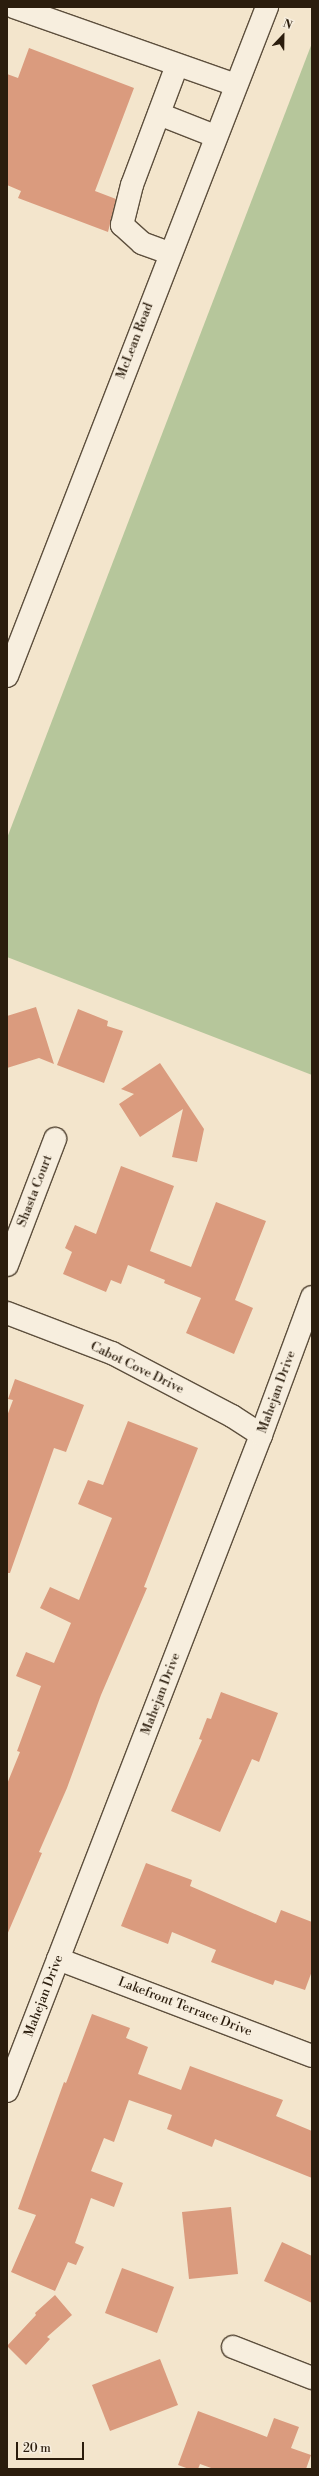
<!DOCTYPE html>
<style>
body{margin:0}
#map{position:relative;width:319px;height:2476px;overflow:hidden;background:#f3e5cc;font-family:"Libre Bodoni",serif}
div>[style]{position:absolute}
.green>*{inset:0;background:#b6c69b}
.building>*{inset:0;background:#da9b7e}
.roads{filter:drop-shadow(1px 0 #5d4f3d) drop-shadow(-1px 0 #5d4f3d) drop-shadow(0 1px #5d4f3d) drop-shadow(0 -1px #5d4f3d)}
.minor>*{height:22px;margin:-11px;padding:0 11px;transform-origin:11px;border-radius:11px;background:#f7eede}
span{translate:-50% -50%;white-space:nowrap;text-align:center;line-height:1.15;-webkit-text-stroke:4px #f7eede;paint-order:stroke}
.street-label{font-size:13px;color:#2b1d0d}
.frame{position:absolute;inset:0;border:8px solid #2b1d0d;pointer-events:none}
.north{position:absolute;left:263px;top:16px;width:40px;height:40px;-webkit-text-stroke:3px #f7eede;paint-order:stroke;rotate:22deg;font-size:11px;font-weight:700;line-height:16px;text-align:center;color:#2b1d0d}
.north::after{content:'';display:block;margin:auto;width:14px;height:18px;background:#2b1d0d;clip-path:polygon(50% 0,100% 100%,50% 72%,0 100%)}
.scale{position:absolute;left:16px;top:2442px;width:68px;height:18px;box-sizing:border-box;border:2px solid #2b1d0d;border-top:0;padding-left:5px;font-size:12px;line-height:14px;white-space:nowrap;color:#2b1d0d;-webkit-text-stroke:3px #f7eede;paint-order:stroke}
</style>
<div id="map">
<div class="green">
<i style="clip-path:polygon(312px 43px,312px 1075px,7px 957px,7px 838px)"></i>
</div>
<div class="building">
<i style="clip-path:polygon(29px 48px,134px 88px,95px 191px,116px 199px,108px 232px,18px 198px,21px 191px,7px 185px,7px 74px,18px 78px)"></i>
<i style="clip-path:polygon(36px 1007px,54px 1064px,39px 1058px,7px 1068px,7px 1016px)"></i>
<i style="clip-path:polygon(78px 1009px,108px 1021px,107px 1026px,123px 1031px,104px 1083px,57px 1065px)"></i>
<i style="clip-path:polygon(160px 1063px,204px 1129px,197px 1162px,172px 1157px,183px 1109px,140px 1137px,119px 1104px,134px 1094px,121px 1089px)"></i>
<i style="clip-path:polygon(121px 1166px,174px 1186px,150px 1251px,191px 1267px,216px 1202px,266px 1221px,235px 1300px,253px 1308px,234px 1354px,186px 1333px,201px 1298px,164px 1283px,165px 1280px,128px 1265px,121px 1284px,111px 1280px,106px 1292px,63px 1274px,72px 1252px,65px 1248px,75px 1225px,96px 1234px)"></i>
<i style="clip-path:polygon(15px 1379px,84px 1405px,66px 1452px,54px 1448px,10px 1573px,7px 1573px,7px 1416px,13px 1400px,8px 1399px)"></i>
<i style="clip-path:polygon(128px 1421px,198px 1448px,144px 1587px,147px 1588px,101px 1695px,67px 1788px,39px 1852px,42px 1853px,7px 1935px,7px 1784px,20px 1752px,17px 1751px,41px 1686px,16px 1676px,26px 1652px,54px 1663px,71px 1623px,40px 1608px,50px 1587px,79px 1600px,112px 1518px,78px 1504px,88px 1480px,103px 1485px)"></i>
<i style="clip-path:polygon(221px 1692px,278px 1713px,259px 1762px,252px 1759px,220px 1832px,171px 1811px,202px 1740px,199px 1739px,207px 1718px,211px 1719px)"></i>
<i style="clip-path:polygon(146px 1863px,192px 1880px,190px 1886px,276px 1923px,281px 1910px,312px 1922px,312px 1971px,305px 1990px,275px 1980px,273px 1985px,211px 1962px,216px 1950px,172px 1932px,168px 1944px,121px 1926px)"></i>
<i style="clip-path:polygon(92px 2014px,130px 2028px,126px 2038px,148px 2047px,138px 2074px,181px 2090px,190px 2066px,283px 2100px,276px 2116px,312px 2131px,312px 2178px,215px 2139px,212px 2147px,167px 2129px,172px 2115px,129px 2100px,114px 2142px,104px 2138px,91px 2171px,123px 2183px,114px 2207px,91px 2198px,75px 2243px,84px 2247px,76px 2265px,68px 2262px,55px 2291px,11px 2272px,36px 2215px,18px 2209px,64px 2082px,66px 2083px)"></i>
<i style="clip-path:polygon(231px 2207px,238px 2274px,189px 2279px,182px 2212px)"></i>
<i style="clip-path:polygon(282px 2242px,312px 2256px,312px 2303px,264px 2281px)"></i>
<i style="clip-path:polygon(122px 2268px,174px 2287px,157px 2333px,105px 2313px)"></i>
<i style="clip-path:polygon(55px 2295px,72px 2315px,47px 2337px,50px 2339px,26px 2365px,7px 2346px,36px 2315px,35px 2313px)"></i>
<i style="clip-path:polygon(160px 2359px,178px 2405px,110px 2431px,92px 2385px)"></i>
<i style="clip-path:polygon(198px 2411px,267px 2437px,274px 2418px,299px 2427px,291px 2448px,311px 2455px,306px 2469px,214px 2469px,200px 2464px,198px 2469px,189px 2469px,178px 2465px)"></i>
</div>
<div class="roads">
<div class="minor">
<i style="left:14px;top:7px;width:234px;rotate:19.4deg"></i>
<i style="left:159px;top:114px;width:60px;rotate:21.4deg"></i>
<i style="left:169px;top:253px;width:29px;rotate:-160deg"></i>
<i style="left:142px;top:243px;width:27px;rotate:-138deg"></i>
<i style="left:122px;top:225px;width:41px;rotate:-76deg"></i>
<i style="left:132px;top:185px;width:128px;rotate:-69.4deg"></i>
<i style="left:7px;top:676px;width:718px;rotate:-68.76deg"></i>
<i style="left:7px;top:1265px;width:135px;rotate:-69.1deg"></i>
<i style="left:7px;top:1313px;width:112px;rotate:20.9deg"></i>
<i style="left:112px;top:1353px;width:136px;rotate:27.7deg"></i>
<i style="left:232px;top:1416px;width:35px;rotate:33deg"></i>
<i style="left:58px;top:1959px;width:272px;rotate:20.9deg"></i>
<i style="left:7px;top:2091px;width:703px;rotate:-68.83deg"></i>
<i style="left:261px;top:1435px;width:147px;rotate:-69.7deg"></i>
<i style="left:233px;top:2347px;width:85px;rotate:21.4deg"></i>
</div>
</div>
<div class="street-label">
<span style="left:135px;top:341px;rotate:-69deg">McLean Road</span>
<span style="left:35px;top:1191px;rotate:-69deg">Shasta Court</span>
<span style="left:137px;top:1368px;rotate:26deg">Cabot Cove Drive</span>
<span style="left:277px;top:1392px;rotate:-70deg">Mahejan Drive</span>
<span style="left:161px;top:1694px;rotate:-69deg">Mahejan Drive</span>
<span style="left:44px;top:1996px;rotate:-69deg">Mahejan Drive</span>
<span style="left:185px;top:2007px;rotate:21deg">Lakefront Terrace Drive</span>
</div>
<div class="frame"></div>
<div class="north">N</div>
<div class="scale">20 m</div>
</div>
